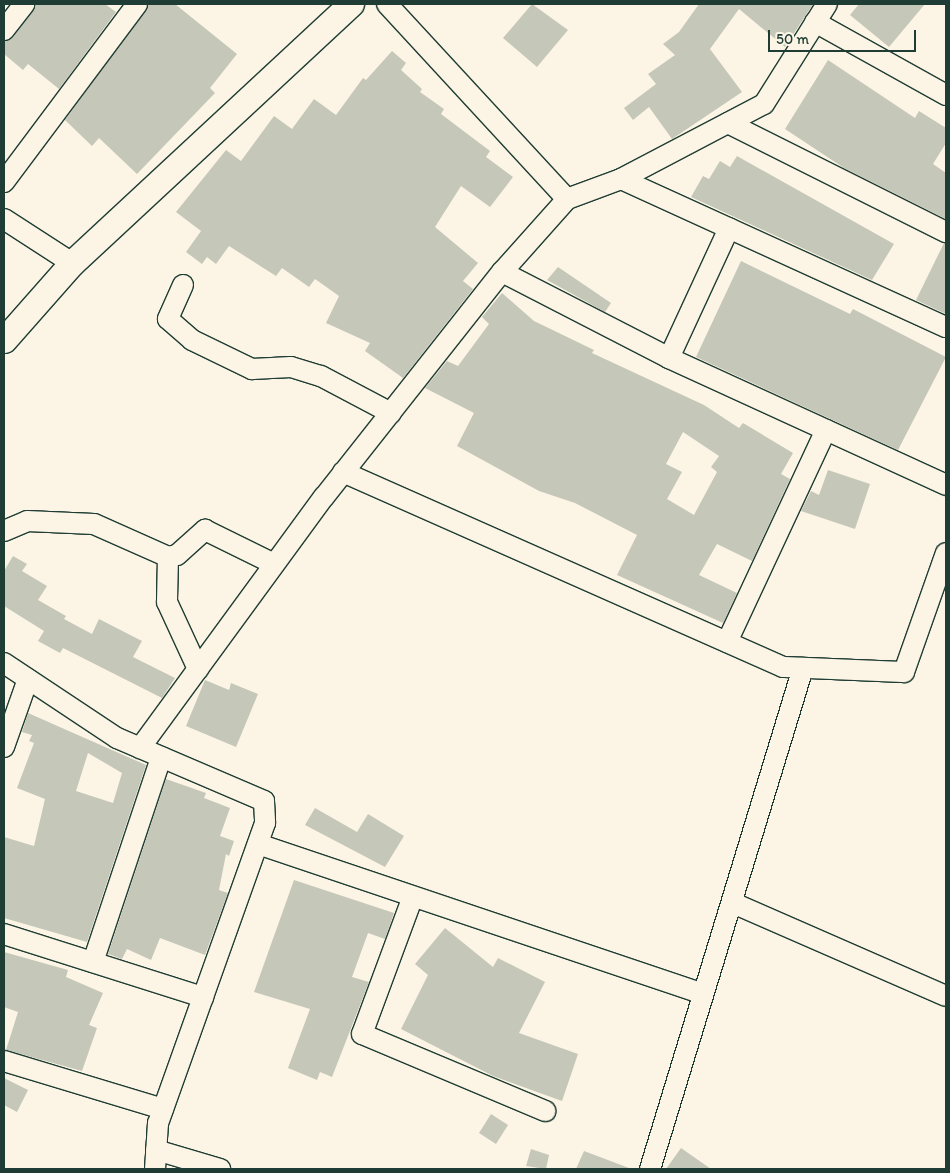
<!DOCTYPE html>
<style>
body{margin:0}
#map{position:relative;width:950px;height:1173px;overflow:hidden;background:#fcf5e5;font-family:Itim,sans-serif}
div>[style]{position:absolute}
.building>*{inset:0;background:#c5c7b9}
.roads{filter:drop-shadow(1px 0 #1f3d34) drop-shadow(-1px 0 #1f3d34) drop-shadow(0 1px #1f3d34) drop-shadow(0 -1px #1f3d34)}
.minor>*{height:20px;margin:-10px;padding:0 10px;transform-origin:10px;border-radius:10px;background:#fcf5e5}
.tertiary>*{height:25px;margin:-12.5px;padding:0 12.5px;transform-origin:12.5px;border-radius:12.5px;background:#fcf5e5}
span{translate:-50% -50%;white-space:nowrap;text-align:center;line-height:1.15;-webkit-text-stroke:4.5px #fcf5e5;paint-order:stroke}
.frame{position:absolute;inset:0;border:5px solid #1f3d34;pointer-events:none}
.scale{position:absolute;left:768px;top:30px;width:148px;height:22px;box-sizing:border-box;border:2px solid #1f3d34;border-top:0;padding-left:6px;font-size:15px;line-height:18px;white-space:nowrap;color:#1f3d34;-webkit-text-stroke:4px #fcf5e5;paint-order:stroke}
</style>
<div id="map">
<div class="building">
<i style="clip-path:polygon(36px 4px,105px 4px,116px 12px,59px 89px,28px 64px,23px 70px,4px 54px,4px 42px,13px 37px)"></i>
<i style="clip-path:polygon(149px 4px,175px 4px,237px 54px,210px 88px,215px 93px,137px 174px,99px 138px,92px 146px,65px 120px)"></i>
<i style="clip-path:polygon(532px 4px,568px 30px,537px 67px,503px 38px)"></i>
<i style="clip-path:polygon(699px 4px,813px 4px,785px 47px,739px 9px,710px 49px,742px 92px,672px 139px,649px 107px,633px 120px,624px 108px,656px 84px,648px 74px,675px 55px,663px 44px,679px 32px)"></i>
<i style="clip-path:polygon(859px 4px,925px 4px,889px 47px,850px 15px)"></i>
<i style="clip-path:polygon(392px 51px,406px 63px,401px 70px,422px 89px,420px 92px,444px 109px,441px 114px,490px 151px,486px 157px,513px 177px,490px 207px,461px 186px,435px 227px,478px 263px,463px 281px,473px 289px,403px 378px,365px 351px,370px 343px,326px 323px,339px 296px,315px 279px,309px 287px,282px 268px,276px 276px,229px 246px,216px 264px,207px 257px,202px 264px,186px 252px,201px 231px,176px 212px,226px 150px,241px 161px,274px 116px,292px 129px,314px 99px,336px 115px,363px 78px,366px 80px)"></i>
<i style="clip-path:polygon(828px 60px,915px 118px,919px 111px,946px 128px,946px 143px,933px 164px,946px 173px,946px 219px,844px 168px,785px 129px)"></i>
<i style="clip-path:polygon(737px 156px,894px 244px,872px 280px,691px 197px,703px 176px,709px 179px,720px 161px,730px 167px)"></i>
<i style="clip-path:polygon(944px 243px,946px 244px,946px 314px,916px 300px)"></i>
<i style="clip-path:polygon(741px 261px,850px 314px,853px 309px,946px 357px,898px 450px,696px 357px)"></i>
<i style="clip-path:polygon(558px 267px,611px 303px,605px 312px,547px 280px)"></i>
<i style="clip-path:polygon(evenodd,502px 293px,534px 321px,594px 350px,592px 353px,704px 405px,739px 428px,743px 423px,793px 453px,781px 474px,790px 479px,752px 561px,717px 544px,699px 575px,737px 593px,723px 623px,617px 575px,637px 535px,575px 503px,539px 491px,457px 446px,474px 413px,425px 388px,447px 361px,458px 366px,489px 324px,482px 317px,502px 293px,683px 432px,719px 456px,711px 467px,717px 472px,694px 515px,667px 499px,682px 472px,666px 464px,683px 432px)"></i>
<i style="clip-path:polygon(828px 470px,870px 484px,855px 529px,801px 511px,811px 491px,819px 495px)"></i>
<i style="clip-path:polygon(13px 556px,27px 564px,22px 571px,47px 586px,38px 600px,66px 616px,64px 619px,92px 634px,99px 619px,142px 641px,133px 657px,175px 678px,162px 698px,63px 648px,60px 653px,38px 641px,44px 631px,4px 606px,4px 571px)"></i>
<i style="clip-path:polygon(205px 680px,229px 690px,231px 683px,258px 694px,236px 747px,186px 726px)"></i>
<i style="clip-path:polygon(evenodd,28px 713px,146px 765px,87px 942px,4px 918px,4px 837px,34px 846px,45px 799px,17px 788px,34px 743px,29px 741px,32px 735px,22px 732px,28px 713px,88px 753px,122px 773px,113px 803px,76px 791px,88px 753px)"></i>
<i style="clip-path:polygon(166px 779px,206px 793px,204px 798px,230px 808px,220px 836px,234px 841px,229px 856px,226px 854px,219px 890px,228px 893px,205px 955px,160px 938px,151px 960px,127px 949px,122px 959px,108px 954px)"></i>
<i style="clip-path:polygon(315px 808px,357px 832px,368px 814px,404px 836px,385px 867px,305px 825px)"></i>
<i style="clip-path:polygon(294px 880px,394px 913px,385px 939px,368px 933px,352px 977px,369px 982px,332px 1077px,320px 1072px,317px 1080px,288px 1068px,310px 1009px,254px 992px)"></i>
<i style="clip-path:polygon(445px 928px,493px 967px,498px 958px,545px 982px,519px 1033px,578px 1054px,562px 1101px,493px 1076px,401px 1029px,428px 975px,415px 964px)"></i>
<i style="clip-path:polygon(4px 952px,68px 970px,66px 977px,103px 993px,89px 1025px,97px 1028px,82px 1071px,6px 1050px,18px 1012px,4px 1007px)"></i>
<i style="clip-path:polygon(4px 1078px,28px 1090px,17px 1112px,4px 1105px)"></i>
<i style="clip-path:polygon(491px 1114px,508px 1125px,496px 1144px,479px 1133px)"></i>
<i style="clip-path:polygon(681px 1148px,711px 1169px,666px 1169px)"></i>
<i style="clip-path:polygon(531px 1149px,549px 1155px,546px 1169px,526px 1166px)"></i>
<i style="clip-path:polygon(584px 1151px,629px 1168px,629px 1169px,576px 1169px)"></i>
</div>
<div class="roads">
<div class="minor">
<i style="left:387px;top:4px;width:265px;rotate:47.3deg"></i>
<i style="left:815px;top:22px;width:150px;rotate:29.1deg"></i>
<i style="left:4px;top:30px;width:33px;rotate:-52deg"></i>
<i style="left:728px;top:123px;width:244px;rotate:26.6deg"></i>
<i style="left:621px;top:179px;width:357px;rotate:24.5deg"></i>
<i style="left:4px;top:182px;width:222px;rotate:-53.2deg"></i>
<i style="left:4px;top:219px;width:81px;rotate:32.9deg"></i>
<i style="left:502px;top:272px;width:188px;rotate:27.2deg"></i>
<i style="left:669px;top:358px;width:305px;rotate:24.6deg"></i>
<i style="left:183px;top:285px;width:37px;rotate:114deg"></i>
<i style="left:168px;top:319px;width:32px;rotate:41deg"></i>
<i style="left:192px;top:340px;width:67px;rotate:25.8deg"></i>
<i style="left:252px;top:369px;width:39px;rotate:-3deg"></i>
<i style="left:291px;top:367px;width:31px;rotate:17deg"></i>
<i style="left:321px;top:376px;width:79px;rotate:27.9deg"></i>
<i style="left:669px;top:358px;width:143px;rotate:-65.2deg"></i>
<i style="left:343px;top:472px;width:481px;rotate:23.9deg"></i>
<i style="left:783px;top:667px;width:121px;rotate:2.4deg"></i>
<i style="left:904px;top:672px;width:126px;rotate:-70.6deg"></i>
<i style="left:4px;top:531px;width:25px;rotate:-23deg"></i>
<i style="left:27px;top:521px;width:67px;rotate:2.6deg"></i>
<i style="left:94px;top:524px;width:81px;rotate:24deg"></i>
<i style="left:168px;top:557px;width:9px;rotate:-13deg"></i>
<i style="left:177px;top:555px;width:38px;rotate:-42deg"></i>
<i style="left:205px;top:530px;width:77px;rotate:26.2deg"></i>
<i style="left:168px;top:557px;width:45px;rotate:91.3deg"></i>
<i style="left:167px;top:602px;width:74px;rotate:65.2deg"></i>
<i style="left:727px;top:642px;width:234px;rotate:-65deg"></i>
<i style="left:4px;top:663px;width:136px;rotate:33.6deg"></i>
<i style="left:117px;top:738px;width:160px;rotate:23.2deg"></i>
<i style="left:264px;top:801px;width:22px;rotate:87deg"></i>
<i style="left:265px;top:823px;width:319px;rotate:109.6deg"></i>
<i style="left:158px;top:1123px;width:46px;rotate:93.7deg"></i>
<i style="left:4px;top:747px;width:72px;rotate:-70.6deg"></i>
<i style="left:140px;top:748px;width:311px;rotate:-53.8deg"></i>
<i style="left:324px;top:497px;width:287px;rotate:-51.7deg"></i>
<i style="left:502px;top:272px;width:98px;rotate:-48.3deg"></i>
<i style="left:567px;top:199px;width:58px;rotate:-20.3deg"></i>
<i style="left:621px;top:179px;width:161px;rotate:-27.7deg"></i>
<i style="left:764px;top:104px;width:118px;rotate:-57.8deg"></i>
<i style="left:258px;top:844px;width:470px;rotate:18.6deg"></i>
<i style="left:412px;top:899px;width:144px;rotate:110.3deg"></i>
<i style="left:362px;top:1034px;width:199px;rotate:22.8deg"></i>
<i style="left:733px;top:903px;width:232px;rotate:23.6deg"></i>
<i style="left:4px;top:934px;width:209px;rotate:17.6deg"></i>
<i style="left:93px;top:962px;width:216px;rotate:-71.6deg"></i>
<i style="left:4px;top:1061px;width:166px;rotate:16.8deg"></i>
<i style="left:156px;top:1150px;width:67px;rotate:16.5deg"></i>
<i style="left:650px;top:1169px;width:524px;rotate:-73.02deg"></i>
</div>
<div class="tertiary">
<i style="left:4px;top:340px;width:103px;rotate:-48.6deg"></i>
<i style="left:72px;top:263px;width:381px;rotate:-42.9deg"></i>
</div>
</div>
<div class="frame"></div>
<div class="scale">50 m</div>
</div>
